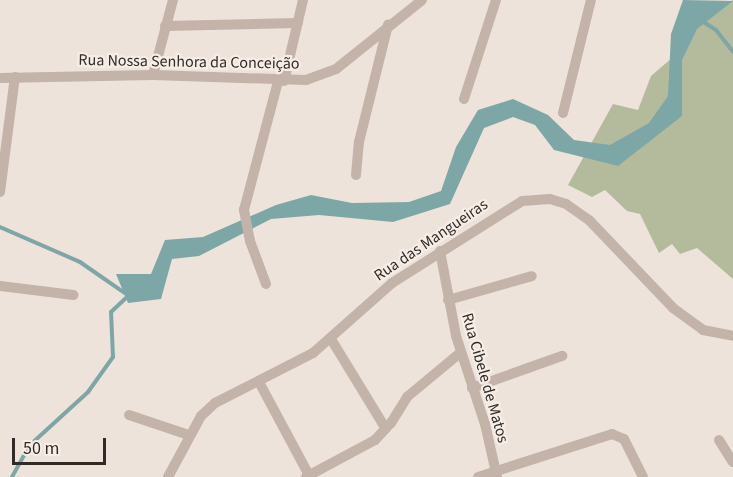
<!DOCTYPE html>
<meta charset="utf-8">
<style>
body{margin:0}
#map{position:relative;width:733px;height:477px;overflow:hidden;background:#eee3da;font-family:"Source Sans 3",sans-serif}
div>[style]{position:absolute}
.green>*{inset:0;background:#b3bb9c}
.water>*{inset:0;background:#7da7a6}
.stream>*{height:4px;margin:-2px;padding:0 2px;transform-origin:2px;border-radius:2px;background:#7da7a6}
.minor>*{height:10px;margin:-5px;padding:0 5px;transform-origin:5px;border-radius:5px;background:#c4b3a8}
span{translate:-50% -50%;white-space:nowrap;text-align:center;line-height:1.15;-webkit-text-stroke:4.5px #f6eee6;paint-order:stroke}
.street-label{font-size:16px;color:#322a27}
.scale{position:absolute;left:12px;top:438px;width:94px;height:27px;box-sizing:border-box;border:3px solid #322a27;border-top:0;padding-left:8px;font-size:18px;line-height:21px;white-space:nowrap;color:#322a27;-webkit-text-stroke:4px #f6eee6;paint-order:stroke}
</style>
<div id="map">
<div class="green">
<i style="clip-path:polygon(733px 0,733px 279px,697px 248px,680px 254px,672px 244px,659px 253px,640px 214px,627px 211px,605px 190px,592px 197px,568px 185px,613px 104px,638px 110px,651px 76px,687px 45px,689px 27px)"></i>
</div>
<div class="water">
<i style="clip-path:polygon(683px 0,733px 1px,697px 29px,682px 60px,682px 116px,618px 166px,554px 150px,535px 125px,513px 117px,484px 128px,450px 204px,393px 222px,319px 215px,271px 219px,199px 256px,172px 259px,161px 299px,128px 303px,116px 274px,151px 274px,165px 240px,203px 237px,276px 205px,311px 195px,352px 203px,409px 202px,441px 191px,456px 147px,478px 110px,513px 99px,548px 115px,574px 140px,610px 145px,649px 123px,668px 96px,671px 34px)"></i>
</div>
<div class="stream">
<i style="left:702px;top:21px;width:17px;rotate:33deg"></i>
<i style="left:716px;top:30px;width:28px;rotate:52deg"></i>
<i style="left:0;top:227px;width:87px;rotate:23.6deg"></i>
<i style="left:80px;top:262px;width:56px;rotate:34.8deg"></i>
<i style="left:12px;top:477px;width:37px;rotate:-61deg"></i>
<i style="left:30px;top:445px;width:79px;rotate:-42.4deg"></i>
<i style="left:88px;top:392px;width:43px;rotate:-54.5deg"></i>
<i style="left:113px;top:357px;width:45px;rotate:-92.5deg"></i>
<i style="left:111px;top:312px;width:23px;rotate:-43deg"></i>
</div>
<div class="minor">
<i style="left:165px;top:26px;width:133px;rotate:-1.3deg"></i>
<i style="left:153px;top:75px;width:78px;rotate:-75.1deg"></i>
<i style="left:0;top:78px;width:153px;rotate:-1.1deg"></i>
<i style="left:153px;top:75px;width:153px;rotate:1.9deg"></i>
<i style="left:306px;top:80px;width:32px;rotate:-20deg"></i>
<i style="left:336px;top:69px;width:110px;rotate:-38.7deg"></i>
<i style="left:284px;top:81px;width:83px;rotate:-76.8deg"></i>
<i style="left:464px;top:99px;width:104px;rotate:-72.1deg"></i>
<i style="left:563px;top:113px;width:116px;rotate:-76.1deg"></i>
<i style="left:356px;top:175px;width:33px;rotate:-85deg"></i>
<i style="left:359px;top:142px;width:121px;rotate:-76.1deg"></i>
<i style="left:0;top:192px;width:116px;rotate:-82.6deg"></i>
<i style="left:440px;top:251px;width:86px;rotate:79.3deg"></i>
<i style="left:456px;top:336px;width:93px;rotate:71.8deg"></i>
<i style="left:485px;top:424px;width:54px;rotate:77.2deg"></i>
<i style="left:266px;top:284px;width:46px;rotate:-110.4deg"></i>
<i style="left:250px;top:241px;width:32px;rotate:-101deg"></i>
<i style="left:244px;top:210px;width:133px;rotate:-75.2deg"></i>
<i style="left:0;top:286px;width:74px;rotate:7deg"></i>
<i style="left:448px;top:300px;width:87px;rotate:-15.9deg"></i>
<i style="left:331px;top:339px;width:105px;rotate:58.6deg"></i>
<i style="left:259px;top:382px;width:108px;rotate:61.8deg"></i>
<i style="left:472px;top:388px;width:96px;rotate:-19.6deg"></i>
<i style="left:129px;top:415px;width:63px;rotate:18.4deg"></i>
<i style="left:719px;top:440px;width:26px;rotate:58deg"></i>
<i style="left:168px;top:477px;width:69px;rotate:-61.6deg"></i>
<i style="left:201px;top:416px;width:19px;rotate:-43deg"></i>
<i style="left:215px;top:403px;width:110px;rotate:-27deg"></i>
<i style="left:313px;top:353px;width:106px;rotate:-41.5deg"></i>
<i style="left:392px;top:283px;width:154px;rotate:-32.2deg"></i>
<i style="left:522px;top:201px;width:28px;rotate:-4deg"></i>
<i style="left:550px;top:199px;width:17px;rotate:17deg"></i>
<i style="left:566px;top:204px;width:29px;rotate:35deg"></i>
<i style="left:590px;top:221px;width:120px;rotate:46.3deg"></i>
<i style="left:673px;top:308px;width:37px;rotate:36deg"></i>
<i style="left:703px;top:330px;width:31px;rotate:11deg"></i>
<i style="left:306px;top:477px;width:78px;rotate:-28.2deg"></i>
<i style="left:375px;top:440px;width:23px;rotate:-47deg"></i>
<i style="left:391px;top:423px;width:31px;rotate:-58deg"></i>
<i style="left:407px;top:397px;width:69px;rotate:-39.7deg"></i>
<i style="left:478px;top:477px;width:141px;rotate:-17.8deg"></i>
<i style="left:612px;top:434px;width:13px;rotate:23deg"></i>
<i style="left:624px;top:439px;width:42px;rotate:63.4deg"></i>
</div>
<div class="street-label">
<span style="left:189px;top:62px;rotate:1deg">Rua Nossa Senhora da Conceição</span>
<span style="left:431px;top:240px;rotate:-34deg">Rua das Mangueiras</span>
<span style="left:485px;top:378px;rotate:74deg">Rua Cibele de Matos</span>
</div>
<div class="scale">50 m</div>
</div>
